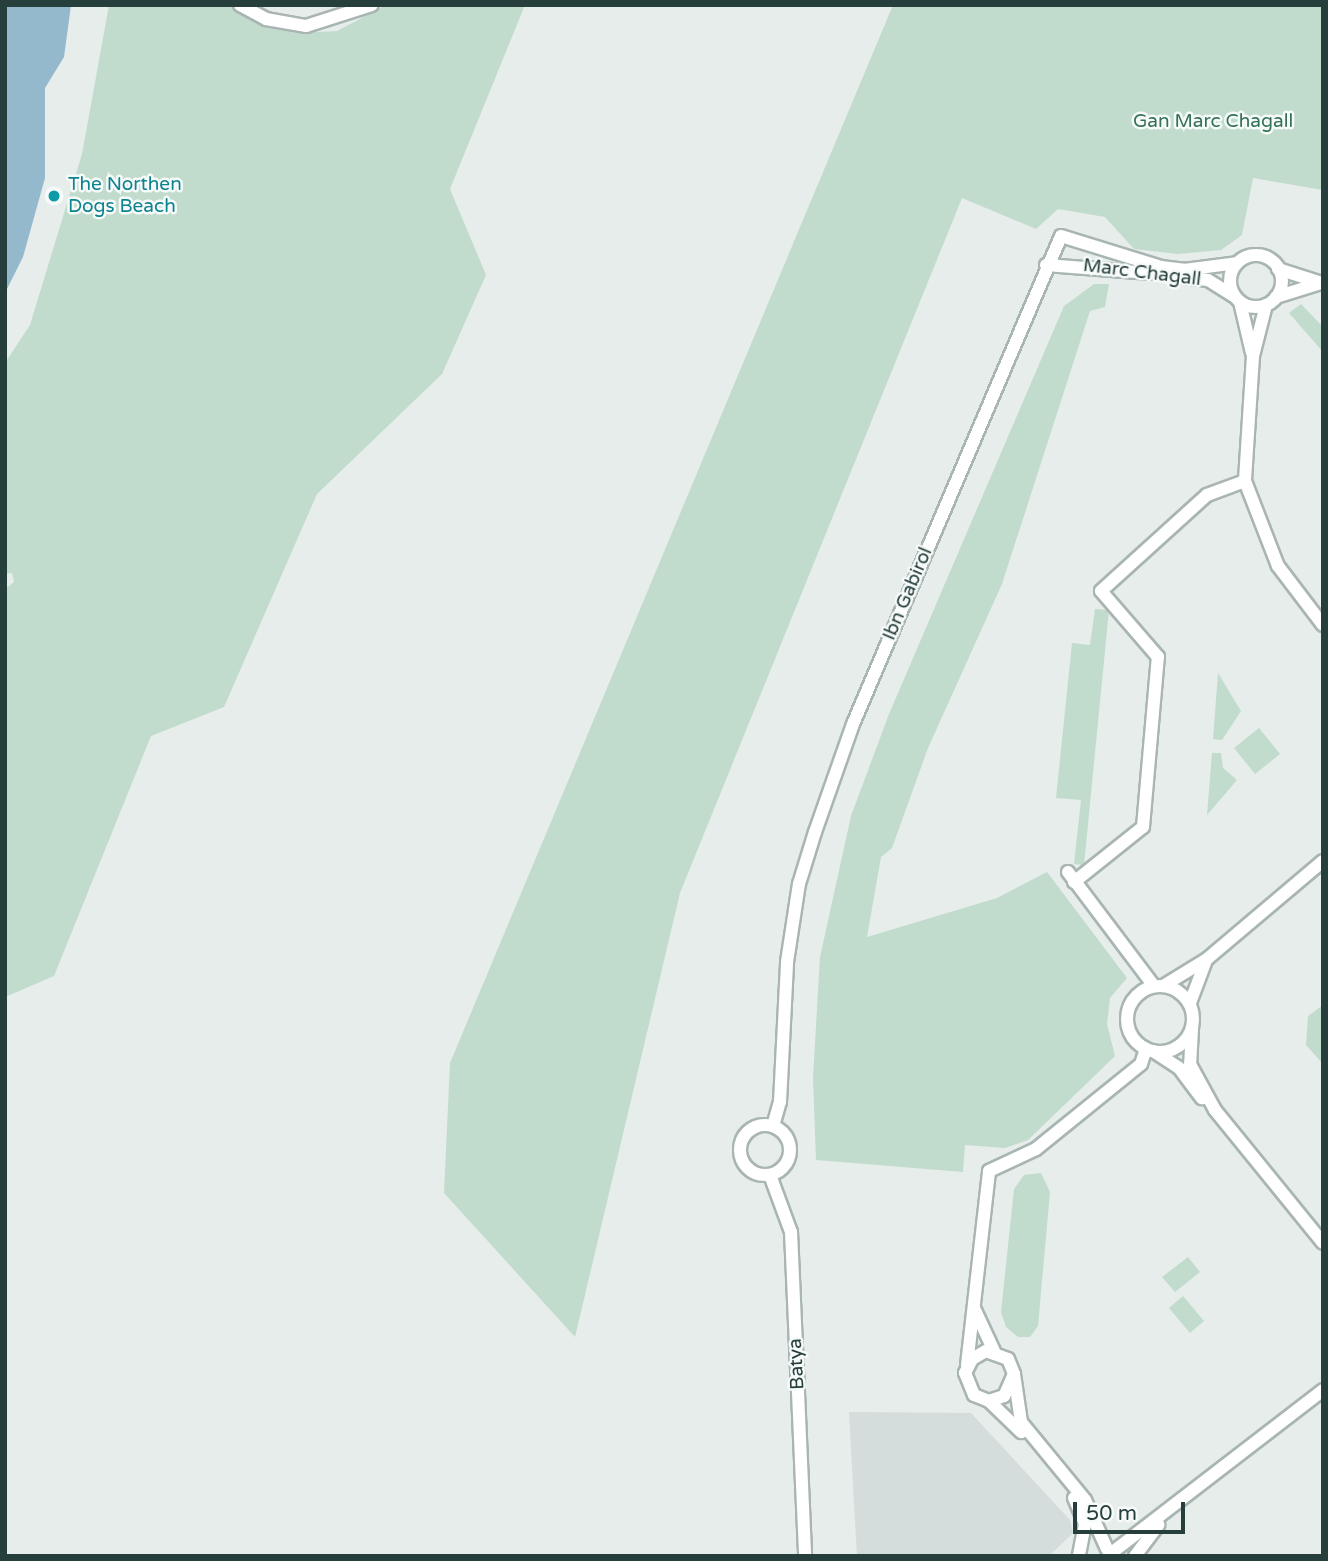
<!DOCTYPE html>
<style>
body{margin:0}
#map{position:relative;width:1328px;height:1561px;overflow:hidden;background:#e6edeb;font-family:"Varela Round",sans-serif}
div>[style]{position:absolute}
.built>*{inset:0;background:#d4dddb}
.green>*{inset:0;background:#c1dccd}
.water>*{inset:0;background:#94b9cc}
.roads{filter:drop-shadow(2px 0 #a9b5b3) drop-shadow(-2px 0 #a9b5b3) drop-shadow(0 2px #a9b5b3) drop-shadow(0 -2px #a9b5b3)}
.street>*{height:12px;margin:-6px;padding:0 6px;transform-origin:6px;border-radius:6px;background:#fff}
.street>.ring{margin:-6px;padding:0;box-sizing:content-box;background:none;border:12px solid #fff;border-radius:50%}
.dots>*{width:19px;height:19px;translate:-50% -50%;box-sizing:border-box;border:4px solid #f6faf9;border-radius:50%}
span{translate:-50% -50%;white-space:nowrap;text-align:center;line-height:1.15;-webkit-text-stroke:5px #f6faf9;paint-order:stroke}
.park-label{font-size:19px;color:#347157}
.culture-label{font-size:19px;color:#0d838f}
.left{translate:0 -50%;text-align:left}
.street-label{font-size:19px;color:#263e3c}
.frame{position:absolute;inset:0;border:7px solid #263e3c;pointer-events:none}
.scale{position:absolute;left:1073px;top:1502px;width:112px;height:32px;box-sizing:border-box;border:4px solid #263e3c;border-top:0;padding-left:9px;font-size:21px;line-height:24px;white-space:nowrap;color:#263e3c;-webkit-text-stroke:5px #f6faf9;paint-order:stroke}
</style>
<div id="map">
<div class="built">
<i style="clip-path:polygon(849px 1412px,971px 1413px,1070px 1520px,1073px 1533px,1049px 1556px,857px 1556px)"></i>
</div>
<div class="green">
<i style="clip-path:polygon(109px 5px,229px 5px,295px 33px,337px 31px,386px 5px,525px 5px,450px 189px,486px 275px,442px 374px,317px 494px,224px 707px,151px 736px,54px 976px,5px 997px,5px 589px,14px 582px,12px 573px,5px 574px,5px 363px,30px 325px,82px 154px)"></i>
<i style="clip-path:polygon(893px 5px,1323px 5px,1323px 190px,1253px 178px,1242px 235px,1221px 250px,1178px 254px,1134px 249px,1105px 217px,1058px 209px,1036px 229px,962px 198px,680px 893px,575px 1337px,444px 1193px,450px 1063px)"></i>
<i style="clip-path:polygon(1094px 284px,1109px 284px,1105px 307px,1090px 311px,1002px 584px,928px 748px,892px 848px,881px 857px,867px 937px,997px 898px,1047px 872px,1127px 978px,1110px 998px,1107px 1024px,1115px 1056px,1028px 1140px,1005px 1148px,965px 1145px,963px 1172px,816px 1160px,813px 1078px,820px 957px,851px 816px,889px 714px,1064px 306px)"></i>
<i style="clip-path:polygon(1301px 304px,1323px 327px,1323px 352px,1289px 313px)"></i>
<i style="clip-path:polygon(1095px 609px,1109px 610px,1084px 865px,1074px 864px,1081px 800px,1056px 798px,1072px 643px,1090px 645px)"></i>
<i style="clip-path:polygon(1218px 673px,1241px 711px,1222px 740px,1213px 739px)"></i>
<i style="clip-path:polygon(1259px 728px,1280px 754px,1255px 774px,1234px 748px)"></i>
<i style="clip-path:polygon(1212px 753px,1221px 753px,1223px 768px,1237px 780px,1207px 815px)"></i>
<i style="clip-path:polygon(1323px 1005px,1323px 1064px,1306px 1045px,1308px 1016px)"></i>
<i style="clip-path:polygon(1041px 1173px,1050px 1192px,1038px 1326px,1030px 1337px,1018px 1337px,1006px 1327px,1001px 1312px,1014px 1189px,1024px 1175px)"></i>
<i style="clip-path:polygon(1188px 1257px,1200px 1272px,1175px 1292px,1162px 1277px)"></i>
<i style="clip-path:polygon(1183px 1296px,1204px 1321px,1190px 1333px,1169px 1308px)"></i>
</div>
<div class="water">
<i style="clip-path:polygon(5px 5px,71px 5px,64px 57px,45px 88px,45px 178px,23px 257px,5px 293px)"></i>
</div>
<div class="roads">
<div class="street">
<i style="left:240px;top:5px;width:30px;rotate:28deg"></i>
<i style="left:266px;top:19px;width:41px;rotate:9.9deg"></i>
<i style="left:306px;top:26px;width:69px;rotate:-17.7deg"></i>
<i class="ring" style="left:1230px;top:255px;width:40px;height:40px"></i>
<i style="left:1046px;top:265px;width:104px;rotate:4.4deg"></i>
<i style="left:1278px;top:269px;width:46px;rotate:17.7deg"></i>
<i style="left:1175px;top:276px;width:33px;rotate:7deg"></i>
<i style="left:1208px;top:280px;width:31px;rotate:32deg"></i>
<i style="left:1276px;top:297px;width:47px;rotate:-17.3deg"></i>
<i style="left:1240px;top:302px;width:52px;rotate:76.8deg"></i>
<i style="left:1266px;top:305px;width:53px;rotate:104.3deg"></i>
<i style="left:1253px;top:356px;width:125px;rotate:93.7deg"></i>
<i style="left:1245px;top:481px;width:91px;rotate:68.8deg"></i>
<i style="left:1278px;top:566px;width:74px;rotate:52.7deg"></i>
<i style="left:1068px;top:872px;width:143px;rotate:53deg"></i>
<i style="left:1074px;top:882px;width:88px;rotate:-38.6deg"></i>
<i style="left:1143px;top:827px;width:171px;rotate:-85deg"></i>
<i style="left:1158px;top:657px;width:87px;rotate:-130.8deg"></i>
<i style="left:1101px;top:591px;width:143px;rotate:-42.2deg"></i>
<i style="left:1207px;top:495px;width:40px;rotate:-20.2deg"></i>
<i class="ring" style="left:1127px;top:986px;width:54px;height:54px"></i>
<i style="left:1163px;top:986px;width:52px;rotate:-31.5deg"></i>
<i style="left:1207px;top:959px;width:152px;rotate:-40.2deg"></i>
<i style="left:1190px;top:1003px;width:43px;rotate:-69.4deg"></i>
<i style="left:1192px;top:1029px;width:35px;rotate:93deg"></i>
<i style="left:1190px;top:1064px;width:52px;rotate:61.5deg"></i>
<i style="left:1215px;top:1110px;width:171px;rotate:50.9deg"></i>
<i style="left:1153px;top:1051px;width:31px;rotate:33deg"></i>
<i style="left:1179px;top:1068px;width:38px;rotate:53deg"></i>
<i class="ring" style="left:740px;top:1125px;width:38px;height:38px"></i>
<i style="left:773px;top:1126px;width:25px;rotate:-74deg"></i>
<i style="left:780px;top:1102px;width:140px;rotate:-87.1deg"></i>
<i style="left:787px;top:962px;width:79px;rotate:-81.3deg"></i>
<i style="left:799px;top:884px;width:54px;rotate:-72.9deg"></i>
<i style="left:815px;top:832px;width:114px;rotate:-70.6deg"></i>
<i style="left:853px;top:724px;width:530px;rotate:-66.91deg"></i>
<i style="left:1061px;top:236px;width:105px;rotate:17.2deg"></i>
<i style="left:1161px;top:267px;width:23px;rotate:7deg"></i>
<i style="left:1184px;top:270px;width:53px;rotate:-7.5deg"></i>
<i style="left:770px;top:1175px;width:61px;rotate:69.8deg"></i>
<i style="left:791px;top:1232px;width:324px;rotate:87.5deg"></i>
<i style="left:974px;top:1308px;width:47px;rotate:65.1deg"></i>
<i style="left:967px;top:1365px;width:195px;rotate:-83.5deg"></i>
<i style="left:989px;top:1171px;width:52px;rotate:-25.1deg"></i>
<i style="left:1036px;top:1149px;width:135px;rotate:-39deg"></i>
<i style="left:1141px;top:1064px;width:16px;rotate:-72deg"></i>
<i style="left:1014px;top:1374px;width:24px;rotate:114deg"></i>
<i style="left:1004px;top:1396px;width:16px;rotate:162deg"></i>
<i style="left:989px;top:1401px;width:16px;rotate:-158deg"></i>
<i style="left:974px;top:1395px;width:24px;rotate:-112deg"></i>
<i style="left:965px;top:1373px;width:16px;rotate:-63deg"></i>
<i style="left:972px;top:1359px;width:16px;rotate:-30deg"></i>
<i style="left:986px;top:1351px;width:23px;rotate:20deg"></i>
<i style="left:1008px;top:1359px;width:16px;rotate:68deg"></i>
<i style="left:1014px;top:1374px;width:49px;rotate:81.7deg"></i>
<i style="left:1021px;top:1422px;width:101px;rotate:50.6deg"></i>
<i style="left:1085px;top:1500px;width:54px;rotate:65.8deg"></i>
<i style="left:989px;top:1401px;width:45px;rotate:44.1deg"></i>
<i style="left:1074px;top:1498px;width:28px;rotate:67deg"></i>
<i style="left:1085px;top:1524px;width:33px;rotate:101deg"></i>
<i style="left:1114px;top:1551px;width:264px;rotate:-37.6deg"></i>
<i style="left:1135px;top:1556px;width:39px;rotate:-53deg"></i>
</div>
</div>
<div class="dots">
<i style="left:54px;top:196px;background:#0f9aa8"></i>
</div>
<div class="park-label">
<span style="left:1213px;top:122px">Gan Marc Chagall</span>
</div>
<div class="culture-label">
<span class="left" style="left:68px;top:196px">The Northen<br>Dogs Beach</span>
</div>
<div class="street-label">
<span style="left:1142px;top:273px;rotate:7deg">Marc Chagall</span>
<span style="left:908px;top:594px;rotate:-67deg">Ibn Gabirol</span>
<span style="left:797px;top:1364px;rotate:-93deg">Batya</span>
</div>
<div class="frame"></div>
<div class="scale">50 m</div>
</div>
